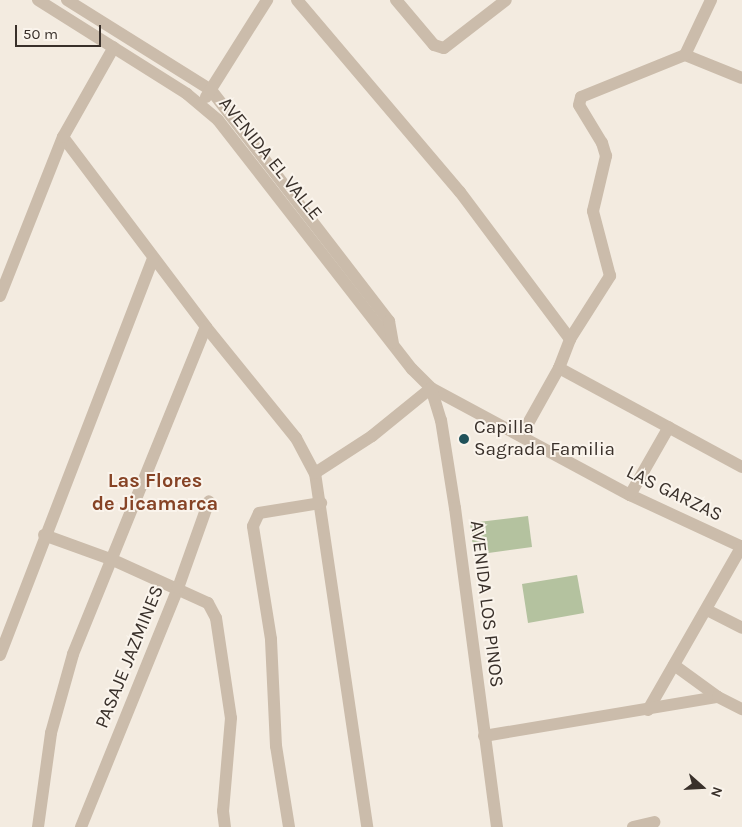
<!DOCTYPE html>
<style>
body{margin:0}
#map{position:relative;width:742px;height:827px;overflow:hidden;background:#f3ebe0;font-family:Karla,sans-serif}
div>[style]{position:absolute}
.green>*{inset:0;background:#b4c29f}
.minor>*{height:12px;margin:-6px;padding:0 6px;transform-origin:6px;border-radius:6px;background:#cbbcab}
.dots>*{width:14px;height:14px;translate:-50% -50%;box-sizing:border-box;border:2px solid #faf4ec;border-radius:50%}
span{translate:-50% -50%;white-space:nowrap;text-align:center;line-height:1.15;-webkit-text-stroke:4px #faf4ec;paint-order:stroke}
.street-label{font-size:19px;color:#39302a}
.poi-label{font-size:19px;color:#39302a}
.left{translate:0 -50%;text-align:left}
.neighbourhood-label{font-size:20px;color:#864325;font-weight:700}
.north{position:absolute;left:677px;top:762px;width:50px;height:50px;-webkit-text-stroke:4px #faf4ec;paint-order:stroke;rotate:109deg;font-size:14px;font-weight:700;line-height:20px;text-align:center;color:#39302a}
.north::after{content:'';display:block;margin:auto;width:18px;height:22px;background:#39302a;clip-path:polygon(50% 0,100% 100%,50% 72%,0 100%)}
.scale{position:absolute;left:15px;top:25px;width:86px;height:22px;box-sizing:border-box;border:2px solid #39302a;border-top:0;padding-left:6px;font-size:15px;line-height:18px;white-space:nowrap;color:#39302a;-webkit-text-stroke:4px #faf4ec;paint-order:stroke}
</style>
<div id="map">
<div class="green">
<i style="clip-path:polygon(528px 516px,532px 547px,474px 555px,470px 523px)"></i>
<i style="clip-path:polygon(577px 575px,584px 613px,528px 623px,522px 584px)"></i>
</div>
<div class="minor">
<i style="left:38px;top:0;width:176px;rotate:32.2deg"></i>
<i style="left:187px;top:94px;width:40px;rotate:40deg"></i>
<i style="left:218px;top:120px;width:316px;rotate:52.1deg"></i>
<i style="left:412px;top:369px;width:27px;rotate:45deg"></i>
<i style="left:431px;top:388px;width:226px;rotate:28.3deg"></i>
<i style="left:630px;top:495px;width:123px;rotate:24.9deg"></i>
<i style="left:67px;top:0;width:170px;rotate:32deg"></i>
<i style="left:211px;top:90px;width:292px;rotate:52.4deg"></i>
<i style="left:389px;top:321px;width:22px;rotate:80deg"></i>
<i style="left:297px;top:0;width:252px;rotate:49.7deg"></i>
<i style="left:460px;top:192px;width:184px;rotate:53.2deg"></i>
<i style="left:396px;top:0;width:59px;rotate:49.8deg"></i>
<i style="left:434px;top:45px;width:10px;rotate:17deg"></i>
<i style="left:444px;top:48px;width:78px;rotate:-37.7deg"></i>
<i style="left:685px;top:55px;width:61px;rotate:22deg"></i>
<i style="left:206px;top:97px;width:115px;rotate:-57.8deg"></i>
<i style="left:63px;top:137px;width:238px;rotate:53deg"></i>
<i style="left:206px;top:327px;width:143px;rotate:51deg"></i>
<i style="left:296px;top:438px;width:40px;rotate:62deg"></i>
<i style="left:315px;top:473px;width:358px;rotate:81.6deg"></i>
<i style="left:0;top:296px;width:171px;rotate:-68.4deg"></i>
<i style="left:63px;top:137px;width:103px;rotate:-60.5deg"></i>
<i style="left:559px;top:368px;width:208px;rotate:28.4deg"></i>
<i style="left:431px;top:388px;width:34px;rotate:73deg"></i>
<i style="left:441px;top:420px;width:89px;rotate:81deg"></i>
<i style="left:455px;top:508px;width:322px;rotate:82.5deg"></i>
<i style="left:521px;top:436px;width:78px;rotate:-60.8deg"></i>
<i style="left:559px;top:368px;width:31px;rotate:-69deg"></i>
<i style="left:570px;top:339px;width:75px;rotate:-57.6deg"></i>
<i style="left:610px;top:276px;width:67px;rotate:-104.7deg"></i>
<i style="left:593px;top:211px;width:57px;rotate:-76.7deg"></i>
<i style="left:606px;top:156px;width:14px;rotate:-107deg"></i>
<i style="left:602px;top:143px;width:44px;rotate:-121.2deg"></i>
<i style="left:579px;top:105px;width:8px;rotate:-76deg"></i>
<i style="left:581px;top:97px;width:112px;rotate:-22deg"></i>
<i style="left:685px;top:55px;width:61px;rotate:-64.7deg"></i>
<i style="left:315px;top:473px;width:68px;rotate:-33deg"></i>
<i style="left:372px;top:436px;width:76px;rotate:-39.1deg"></i>
<i style="left:630px;top:495px;width:78px;rotate:-60.2deg"></i>
<i style="left:44px;top:535px;width:73px;rotate:19.9deg"></i>
<i style="left:113px;top:560px;width:104px;rotate:24.4deg"></i>
<i style="left:208px;top:603px;width:17px;rotate:62deg"></i>
<i style="left:216px;top:618px;width:101px;rotate:81.5deg"></i>
<i style="left:231px;top:718px;width:93px;rotate:94.9deg"></i>
<i style="left:223px;top:811px;width:16px;rotate:83deg"></i>
<i style="left:707px;top:610px;width:39px;rotate:27deg"></i>
<i style="left:0;top:655px;width:425px;rotate:-68.9deg"></i>
<i style="left:674px;top:665px;width:54px;rotate:36deg"></i>
<i style="left:648px;top:710px;width:189px;rotate:-60.2deg"></i>
<i style="left:484px;top:736px;width:237px;rotate:-9.5deg"></i>
<i style="left:718px;top:697px;width:27px;rotate:27deg"></i>
<i style="left:38px;top:827px;width:95px;rotate:-82.1deg"></i>
<i style="left:51px;top:733px;width:82px;rotate:-74.4deg"></i>
<i style="left:73px;top:654px;width:353px;rotate:-67.9deg"></i>
<i style="left:81px;top:827px;width:258px;rotate:-67.9deg"></i>
<i style="left:178px;top:588px;width:92px;rotate:-70.4deg"></i>
<i style="left:289px;top:827px;width:82px;rotate:-99.1deg"></i>
<i style="left:276px;top:746px;width:107px;rotate:-92.7deg"></i>
<i style="left:271px;top:639px;width:114px;rotate:-99.1deg"></i>
<i style="left:253px;top:526px;width:14px;rotate:-65deg"></i>
<i style="left:259px;top:513px;width:63px;rotate:-9.2deg"></i>
<i style="left:633px;top:827px;width:22px;rotate:-13deg"></i>
</div>
<div class="dots">
<i style="left:464px;top:439px;background:#20525a"></i>
</div>
<div class="street-label">
<span style="left:270px;top:159px;rotate:51deg">AVENIDA EL VALLE</span>
<span style="left:674px;top:494px;rotate:26deg">LAS GARZAS</span>
<span style="left:486px;top:604px;rotate:83deg">AVENIDA LOS PINOS</span>
<span style="left:130px;top:657px;rotate:-68deg">PASAJE JAZMINES</span>
</div>
<div class="poi-label">
<span class="left" style="left:474px;top:439px">Capilla<br>Sagrada Familia</span>
</div>
<div class="neighbourhood-label">
<span style="left:155px;top:492px">Las Flores<br>de Jicamarca</span>
</div>
<div class="north">N</div>
<div class="scale">50 m</div>
</div>
